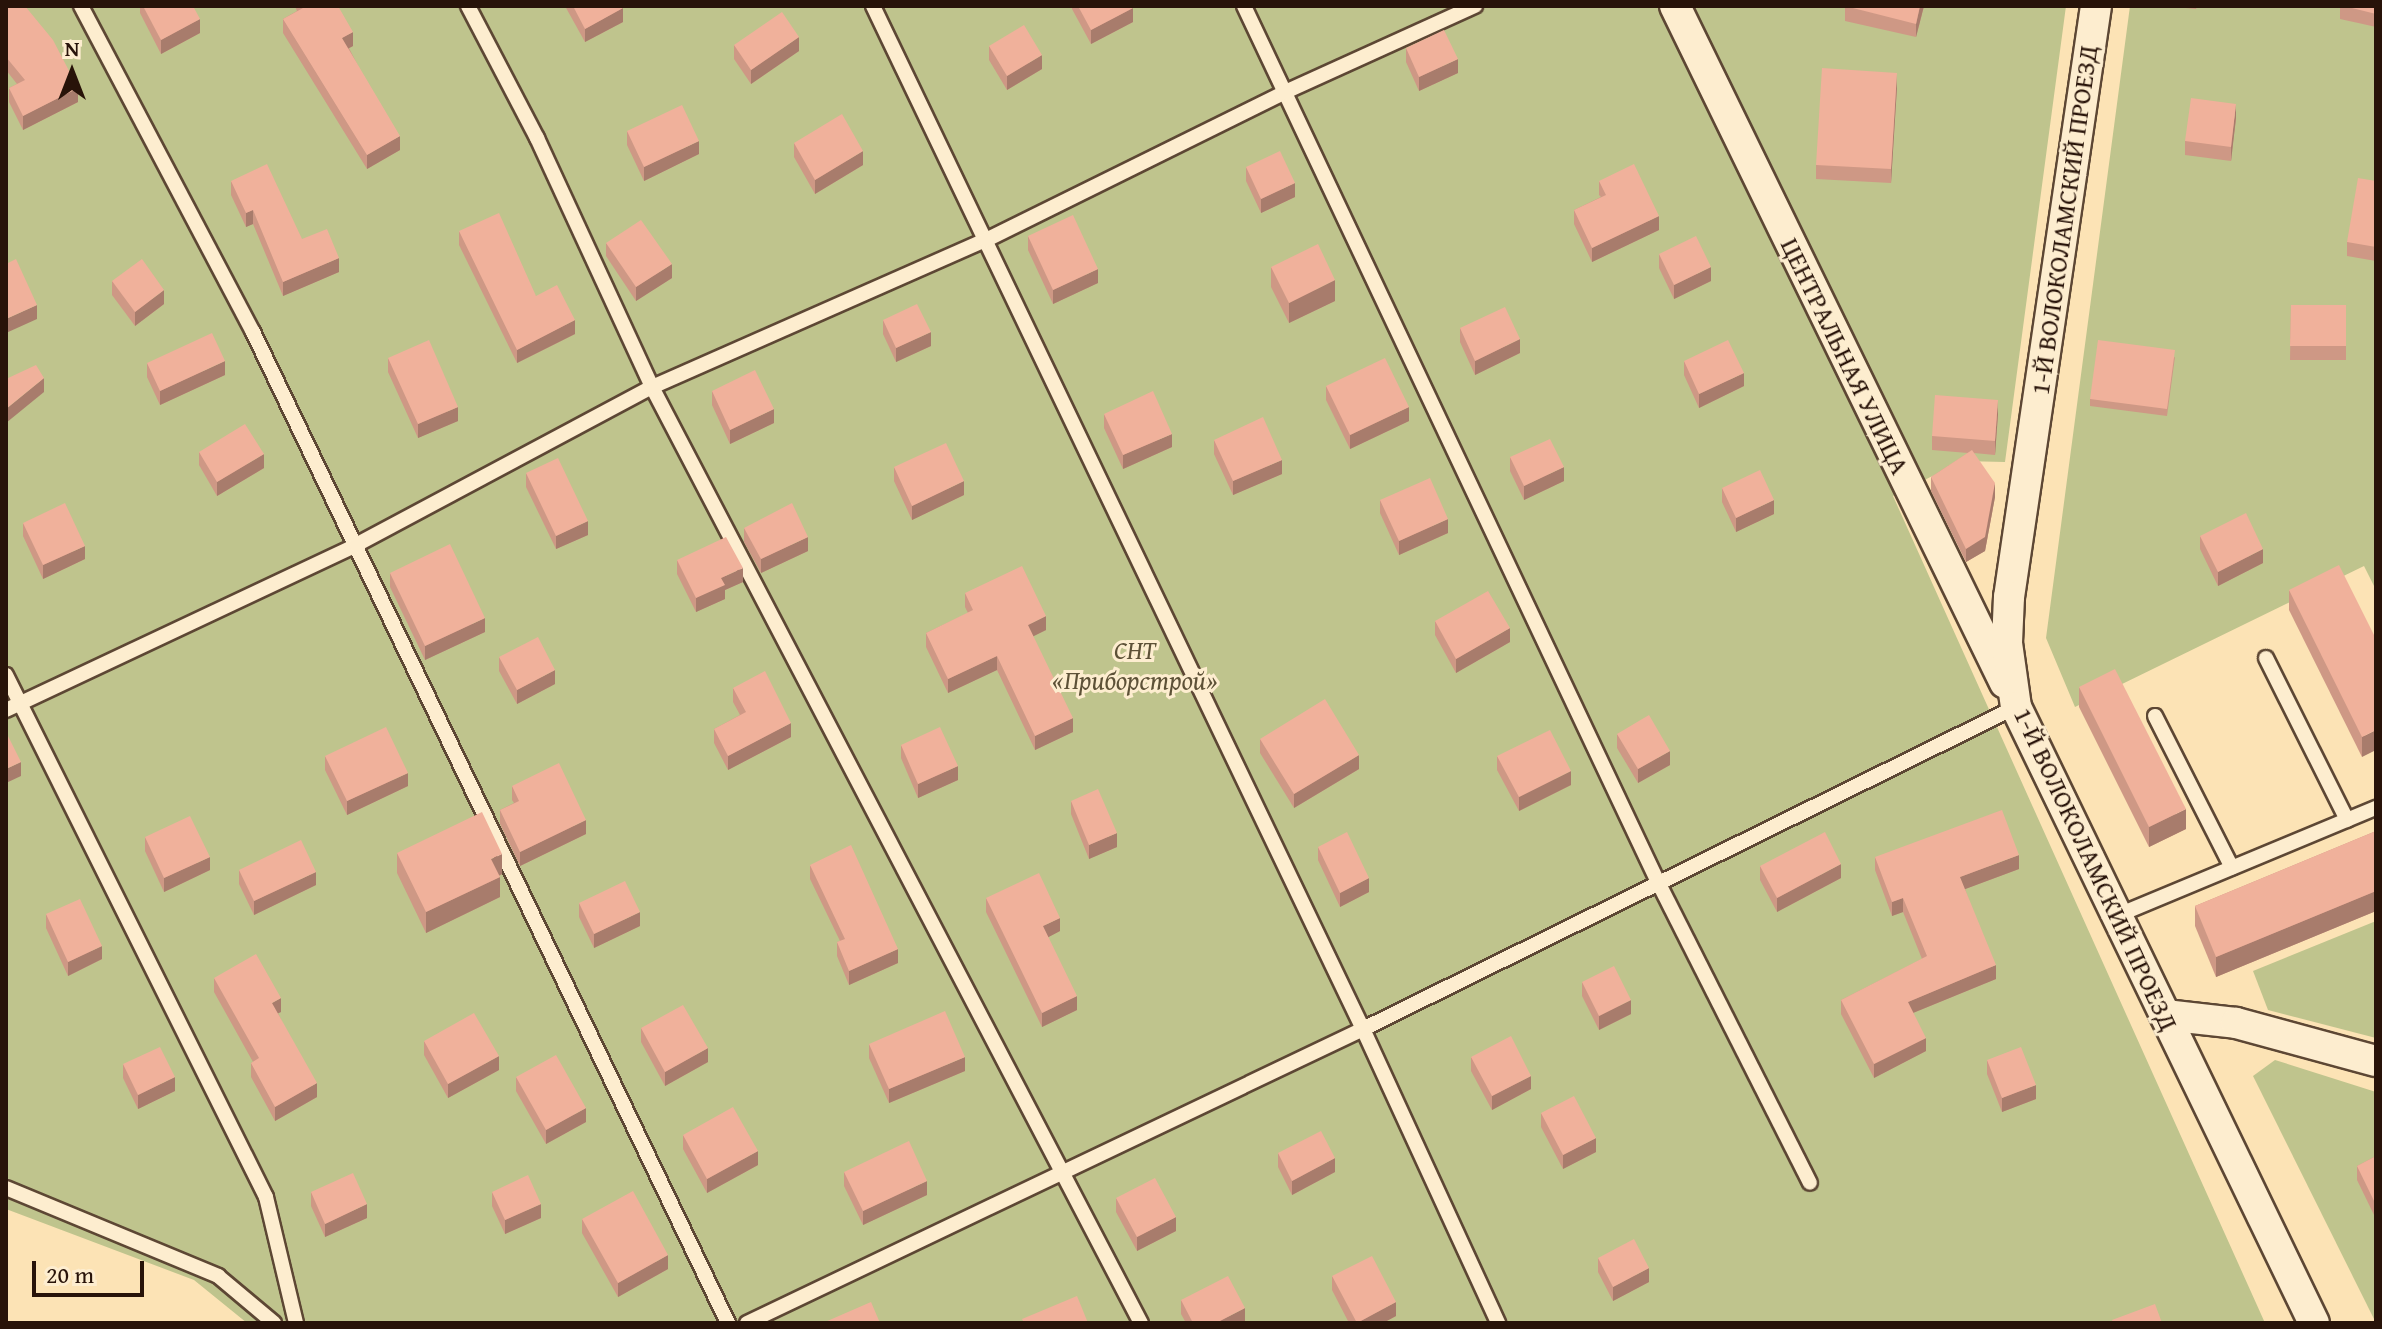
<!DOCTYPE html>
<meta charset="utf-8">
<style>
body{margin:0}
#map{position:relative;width:2382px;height:1329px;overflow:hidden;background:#fce3b5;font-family:"Gentium Book Plus",serif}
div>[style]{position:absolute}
.green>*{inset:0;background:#bfc48d}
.roads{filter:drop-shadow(2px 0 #5d4734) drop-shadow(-2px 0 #5d4734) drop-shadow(0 2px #5d4734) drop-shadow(0 -2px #5d4734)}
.service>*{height:14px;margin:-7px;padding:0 7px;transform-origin:7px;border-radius:7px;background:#fdedcf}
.minor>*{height:30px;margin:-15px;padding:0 15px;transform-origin:15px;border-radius:15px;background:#fdedcf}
.wall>*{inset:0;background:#ce9885}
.shaded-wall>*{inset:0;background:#a87c6c}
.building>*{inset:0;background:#f0b19b}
span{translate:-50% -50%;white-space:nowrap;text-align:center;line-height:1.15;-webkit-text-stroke:6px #fdedcf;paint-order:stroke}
.street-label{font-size:26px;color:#281309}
.park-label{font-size:26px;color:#5d5137;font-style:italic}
.frame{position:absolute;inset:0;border:8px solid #281309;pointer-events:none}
.north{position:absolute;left:32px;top:32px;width:80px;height:80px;-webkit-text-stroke:6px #fdedcf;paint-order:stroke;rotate:0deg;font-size:22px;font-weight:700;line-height:32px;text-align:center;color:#281309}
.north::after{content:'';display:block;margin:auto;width:28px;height:36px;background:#281309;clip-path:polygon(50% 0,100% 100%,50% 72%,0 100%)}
.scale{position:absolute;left:32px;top:1261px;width:112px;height:36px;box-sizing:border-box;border:4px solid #281309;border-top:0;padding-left:10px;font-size:24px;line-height:28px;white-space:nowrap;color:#281309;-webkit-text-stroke:6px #fdedcf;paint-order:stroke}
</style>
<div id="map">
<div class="green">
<i style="clip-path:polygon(6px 6px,2066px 6px,2005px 462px,1962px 461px,1893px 496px,2265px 1323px,247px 1323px,194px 1280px,6px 1209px)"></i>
<i style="clip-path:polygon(2130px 6px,2376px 6px,2376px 590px,2364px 566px,2075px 707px,2046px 638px)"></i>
<i style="clip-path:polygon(2376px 921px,2376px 1038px,2268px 1010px,2253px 971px)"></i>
<i style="clip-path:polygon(2275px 1060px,2376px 1092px,2376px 1323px,2253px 1076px)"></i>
</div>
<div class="roads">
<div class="service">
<i style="left:81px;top:6px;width:369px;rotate:62.2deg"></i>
<i style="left:253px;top:332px;width:1099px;rotate:64.39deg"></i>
<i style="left:468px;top:6px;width:149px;rotate:62.4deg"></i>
<i style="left:537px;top:138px;width:274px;rotate:65.2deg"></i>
<i style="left:652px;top:387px;width:1056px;rotate:62.42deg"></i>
<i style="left:873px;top:6px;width:1134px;rotate:64.41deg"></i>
<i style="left:1363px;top:1029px;width:324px;rotate:65.3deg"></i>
<i style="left:1244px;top:6px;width:967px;rotate:64.71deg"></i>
<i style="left:1657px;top:880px;width:339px;rotate:63.2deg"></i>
<i style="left:2266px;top:658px;width:181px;rotate:63.4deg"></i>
<i style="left:6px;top:675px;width:583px;rotate:63.52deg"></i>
<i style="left:266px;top:1197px;width:130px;rotate:76.6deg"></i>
<i style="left:6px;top:710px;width:387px;rotate:-25.2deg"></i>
<i style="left:356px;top:545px;width:336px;rotate:-28.1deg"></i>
<i style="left:652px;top:387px;width:365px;rotate:-23.8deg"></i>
<i style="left:986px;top:240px;width:331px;rotate:-26.3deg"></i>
<i style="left:1283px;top:93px;width:211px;rotate:-24.4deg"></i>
<i style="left:2155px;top:716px;width:170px;rotate:63.1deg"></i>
<i style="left:2116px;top:916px;width:282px;rotate:-22.6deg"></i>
<i style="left:6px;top:1188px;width:230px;rotate:22.5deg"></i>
<i style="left:218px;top:1276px;width:73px;rotate:40deg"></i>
<i style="left:747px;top:1323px;width:683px;rotate:-25.51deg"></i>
<i style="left:1363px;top:1029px;width:728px;rotate:-26.25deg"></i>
</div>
<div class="minor">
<i style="left:1675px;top:6px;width:753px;rotate:64.01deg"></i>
<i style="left:2096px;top:6px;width:597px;rotate:98.37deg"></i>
<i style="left:2009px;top:597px;width:46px;rotate:92.5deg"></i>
<i style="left:2007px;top:643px;width:65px;rotate:82deg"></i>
<i style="left:2016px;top:707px;width:684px;rotate:64.18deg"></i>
<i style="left:2165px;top:1015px;width:71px;rotate:6.4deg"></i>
<i style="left:2236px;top:1023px;width:145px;rotate:15.2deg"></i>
</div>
</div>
<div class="wall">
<i style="clip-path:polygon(6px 6px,78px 102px,23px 130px,9px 102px,9px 88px,17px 84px,6px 70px)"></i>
<i style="clip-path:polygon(140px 6px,193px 6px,200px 33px,161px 54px,140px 13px)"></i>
<i style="clip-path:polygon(295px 6px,338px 6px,353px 46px,349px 48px,400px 150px,367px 169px,283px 33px,283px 19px,297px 11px)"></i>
<i style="clip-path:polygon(565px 6px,622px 6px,623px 22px,585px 42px)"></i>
<i style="clip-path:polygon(1072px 6px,1132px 6px,1133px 22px,1091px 44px,1072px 9px)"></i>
<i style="clip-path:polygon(1845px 6px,1924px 6px,1916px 37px,1845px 21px)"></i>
<i style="clip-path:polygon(2166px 6px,2197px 6px,2196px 9px)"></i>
<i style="clip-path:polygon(2340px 6px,2376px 6px,2376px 27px,2340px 19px)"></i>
<i style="clip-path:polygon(734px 45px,799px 51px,751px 84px,734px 59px)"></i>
<i style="clip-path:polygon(989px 46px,1042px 69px,1007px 90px,989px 60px)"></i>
<i style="clip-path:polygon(1406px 48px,1458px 73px,1419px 91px,1406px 62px)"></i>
<i style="clip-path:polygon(1897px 87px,1891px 183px,1816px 179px,1816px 165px)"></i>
<i style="clip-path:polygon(2236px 118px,2231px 161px,2185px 155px,2185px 141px)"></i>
<i style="clip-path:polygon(627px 131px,699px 154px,644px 181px,627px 145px)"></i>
<i style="clip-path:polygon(794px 143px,863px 165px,815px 194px,794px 157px)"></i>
<i style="clip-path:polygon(1246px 167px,1295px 197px,1261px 213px,1246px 181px)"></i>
<i style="clip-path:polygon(231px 181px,339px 272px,283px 296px,253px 224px,246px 227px,231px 195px)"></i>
<i style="clip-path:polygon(1599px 181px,1659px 230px,1592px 262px,1574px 224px,1574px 210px,1601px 197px,1599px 195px)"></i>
<i style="clip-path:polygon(2376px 181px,2376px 261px,2347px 256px,2347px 242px)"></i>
<i style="clip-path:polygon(459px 231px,536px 296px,575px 334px,517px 363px,459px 245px)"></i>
<i style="clip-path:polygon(1028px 236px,1098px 283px,1053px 304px,1028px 250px)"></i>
<i style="clip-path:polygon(606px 243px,672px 278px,636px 301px,606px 256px)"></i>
<i style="clip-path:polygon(1659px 254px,1711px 281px,1674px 299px,1659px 268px)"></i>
<i style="clip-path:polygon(1271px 267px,1335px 301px,1289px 323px,1271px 287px)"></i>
<i style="clip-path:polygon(112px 281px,164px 304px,135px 326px,112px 295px)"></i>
<i style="clip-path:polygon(2291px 305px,2346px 305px,2346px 360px,2290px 360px)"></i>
<i style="clip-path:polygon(883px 320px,931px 346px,896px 362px,883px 334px)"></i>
<i style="clip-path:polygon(1460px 328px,1520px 353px,1475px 375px,1460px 342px)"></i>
<i style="clip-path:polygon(2175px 357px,2167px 416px,2090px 406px,2090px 399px)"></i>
<i style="clip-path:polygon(388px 358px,458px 421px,418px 438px,388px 372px)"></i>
<i style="clip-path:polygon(1684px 361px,1744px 386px,1699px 408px,1684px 375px)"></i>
<i style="clip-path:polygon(147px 363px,225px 375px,160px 405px,147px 377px)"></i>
<i style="clip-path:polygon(1326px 386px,1409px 421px,1350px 449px,1326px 400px)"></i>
<i style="clip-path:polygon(712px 391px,774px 423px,730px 444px,712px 405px)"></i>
<i style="clip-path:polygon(1104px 414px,1172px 447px,1123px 469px,1104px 428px)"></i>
<i style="clip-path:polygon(1998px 414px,1995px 455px,1974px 453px,1995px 497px,1985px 551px,1966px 562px,1931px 491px,1931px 477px,1968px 453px,1932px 450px,1932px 436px)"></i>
<i style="clip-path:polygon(1214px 440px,1282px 474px,1233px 495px,1214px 454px)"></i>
<i style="clip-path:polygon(199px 452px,264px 468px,217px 496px,199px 465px)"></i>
<i style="clip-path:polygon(1510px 457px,1564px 481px,1524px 500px,1510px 471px)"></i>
<i style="clip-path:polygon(894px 467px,964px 495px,912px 520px,894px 481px)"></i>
<i style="clip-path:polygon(526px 473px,588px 535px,556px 549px,526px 487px)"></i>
<i style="clip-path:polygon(1722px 488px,1774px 514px,1736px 532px,1722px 502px)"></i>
<i style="clip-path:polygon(1380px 500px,1448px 533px,1399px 555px,1380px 513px)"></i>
<i style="clip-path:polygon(23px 523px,85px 559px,43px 579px,23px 536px)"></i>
<i style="clip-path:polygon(744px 528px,808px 551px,761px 573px,744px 542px)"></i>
<i style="clip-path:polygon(2200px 536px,2263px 563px,2218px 586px,2200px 549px)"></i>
<i style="clip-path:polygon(677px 560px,743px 582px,725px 590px,725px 599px,696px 612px,677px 574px)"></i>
<i style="clip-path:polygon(390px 573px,485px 632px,425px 660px,390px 587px)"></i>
<i style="clip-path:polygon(2289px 590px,2376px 639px,2362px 757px,2289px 610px)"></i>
<i style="clip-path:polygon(965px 593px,1046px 630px,1033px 636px,1073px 732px,1035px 750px,997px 670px,948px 693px,926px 647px,926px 633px,968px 613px,965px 607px)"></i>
<i style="clip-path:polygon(1435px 621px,1510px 642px,1456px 673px,1435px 635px)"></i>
<i style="clip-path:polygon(499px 657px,555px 684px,517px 704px,499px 671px)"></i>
<i style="clip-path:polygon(2079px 687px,2186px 829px,2149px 847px,2079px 707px)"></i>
<i style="clip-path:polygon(733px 688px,791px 737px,728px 770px,714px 743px,714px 729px,740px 715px,733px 702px)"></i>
<i style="clip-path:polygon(1617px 734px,1670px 765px,1638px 783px,1617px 748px)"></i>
<i style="clip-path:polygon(1260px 739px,1359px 769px,1294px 808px,1260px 753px)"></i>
<i style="clip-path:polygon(901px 745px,958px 780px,918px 798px,901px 758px)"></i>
<i style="clip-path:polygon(325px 756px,408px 786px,347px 815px,325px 770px)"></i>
<i style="clip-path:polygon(1497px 756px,1571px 785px,1519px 811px,1497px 770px)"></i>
<i style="clip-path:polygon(512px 786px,586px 834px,520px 866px,500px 824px,500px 810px,514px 803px,512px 800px)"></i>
<i style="clip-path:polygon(1071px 801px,1117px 847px,1089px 859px,1071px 814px)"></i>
<i style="clip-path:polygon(2376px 831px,2376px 911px,2216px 977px,2195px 926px,2195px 906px)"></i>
<i style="clip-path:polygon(145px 837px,210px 870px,164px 892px,145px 851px)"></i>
<i style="clip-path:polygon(1318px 847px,1369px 892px,1340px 907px,1318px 860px)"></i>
<i style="clip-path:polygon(397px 853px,502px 874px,499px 876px,500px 897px,426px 933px,397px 873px)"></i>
<i style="clip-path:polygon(1875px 857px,2019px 869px,1965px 889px,1996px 979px,1913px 1013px,1926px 1051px,1874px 1078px,1841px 1014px,1841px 1000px,1922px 959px,1903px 912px,1892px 916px,1875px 870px)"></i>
<i style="clip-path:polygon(810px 865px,898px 963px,849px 985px,837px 956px,837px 942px,840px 941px,810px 879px)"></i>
<i style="clip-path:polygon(1760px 866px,1841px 878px,1777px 912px,1760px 880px)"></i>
<i style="clip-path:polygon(239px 870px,316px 885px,254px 915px,239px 884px)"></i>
<i style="clip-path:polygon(986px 898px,1060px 931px,1048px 937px,1077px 1010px,1042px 1027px,986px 912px)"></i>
<i style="clip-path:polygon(579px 903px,640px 926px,594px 948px,579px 917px)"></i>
<i style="clip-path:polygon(46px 914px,102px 959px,68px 976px,46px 928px)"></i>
<i style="clip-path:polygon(214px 978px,281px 1012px,278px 1013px,317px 1097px,275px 1121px,251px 1077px,251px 1063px,253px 1062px,214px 992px)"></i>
<i style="clip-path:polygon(1582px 982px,1631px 1014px,1599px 1030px,1582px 996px)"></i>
<i style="clip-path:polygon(641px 1028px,708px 1062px,665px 1086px,641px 1042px)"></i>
<i style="clip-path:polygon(424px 1041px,499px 1070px,448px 1098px,424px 1055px)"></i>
<i style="clip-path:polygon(869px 1044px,965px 1071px,889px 1103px,869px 1058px)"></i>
<i style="clip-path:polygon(1471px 1057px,1531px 1089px,1492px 1110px,1471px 1071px)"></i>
<i style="clip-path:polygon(1987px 1060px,2036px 1099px,2002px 1112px,1987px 1074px)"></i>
<i style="clip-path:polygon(123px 1064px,175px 1091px,138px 1109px,123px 1078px)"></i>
<i style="clip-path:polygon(516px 1077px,586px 1122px,546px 1144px,516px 1091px)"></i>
<i style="clip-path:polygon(1541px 1113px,1596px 1152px,1563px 1169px,1541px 1127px)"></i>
<i style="clip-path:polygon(683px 1135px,758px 1165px,707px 1193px,683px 1149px)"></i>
<i style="clip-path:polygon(1278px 1153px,1335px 1172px,1292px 1195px,1278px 1167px)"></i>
<i style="clip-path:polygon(2376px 1156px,2376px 1219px,2357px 1180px,2357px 1166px)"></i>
<i style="clip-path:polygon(844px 1172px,927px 1195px,863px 1225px,844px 1186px)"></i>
<i style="clip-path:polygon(311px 1192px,367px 1218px,325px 1237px,311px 1206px)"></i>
<i style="clip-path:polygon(492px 1192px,541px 1218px,505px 1234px,492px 1206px)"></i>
<i style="clip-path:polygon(1116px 1198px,1176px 1231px,1137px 1251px,1116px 1212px)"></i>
<i style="clip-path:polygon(582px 1219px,668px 1269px,618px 1297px,582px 1233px)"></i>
<i style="clip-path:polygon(1598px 1258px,1649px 1282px,1613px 1301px,1598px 1272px)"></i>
<i style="clip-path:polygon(1332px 1276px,1396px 1316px,1383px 1323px,1349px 1323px,1332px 1290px)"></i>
<i style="clip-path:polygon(1181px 1300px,1245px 1322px,1186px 1323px,1181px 1314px)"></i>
</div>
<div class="shaded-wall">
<i style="clip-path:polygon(1920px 6px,1924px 6px,1916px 37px,1916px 24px)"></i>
<i style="clip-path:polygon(623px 8px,623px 22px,585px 42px,585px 29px)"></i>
<i style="clip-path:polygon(1133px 8px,1133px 22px,1091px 44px,1091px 30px)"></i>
<i style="clip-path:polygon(200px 19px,200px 33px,161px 54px,161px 40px)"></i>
<i style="clip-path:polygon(353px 32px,353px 46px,342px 52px,342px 38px)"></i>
<i style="clip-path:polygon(799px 37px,799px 51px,751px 84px,751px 70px)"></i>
<i style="clip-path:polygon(1042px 55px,1042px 69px,1007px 90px,1007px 76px)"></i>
<i style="clip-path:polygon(1458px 59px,1458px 73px,1419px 91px,1419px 77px)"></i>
<i style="clip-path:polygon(1897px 73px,1897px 87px,1891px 183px,1891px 169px)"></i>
<i style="clip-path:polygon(78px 88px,78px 102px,23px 130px,23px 116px)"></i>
<i style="clip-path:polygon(2236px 104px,2236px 118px,2231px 161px,2231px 147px)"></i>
<i style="clip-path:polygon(400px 136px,400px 150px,367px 169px,367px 155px)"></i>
<i style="clip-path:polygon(699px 141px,699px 154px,644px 181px,644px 167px)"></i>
<i style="clip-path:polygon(863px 151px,863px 165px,815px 194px,815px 180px)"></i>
<i style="clip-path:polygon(1295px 183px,1295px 197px,1261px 213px,1261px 199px)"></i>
<i style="clip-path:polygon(253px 210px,253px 224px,246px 227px,246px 213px)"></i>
<i style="clip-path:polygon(1659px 216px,1659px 230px,1592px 262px,1592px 248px)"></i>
<i style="clip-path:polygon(339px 258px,339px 272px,283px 296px,283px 282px)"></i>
<i style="clip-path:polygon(672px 264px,672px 278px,636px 301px,636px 287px)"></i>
<i style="clip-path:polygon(1711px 267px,1711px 281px,1674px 299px,1674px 285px)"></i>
<i style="clip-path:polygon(1098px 269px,1098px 283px,1053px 304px,1053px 290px)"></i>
<i style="clip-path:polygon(1335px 280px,1335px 301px,1289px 323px,1289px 303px)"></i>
<i style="clip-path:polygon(164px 290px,164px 304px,135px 326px,135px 312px)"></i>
<i style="clip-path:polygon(37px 305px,37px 319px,6px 333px,6px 319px)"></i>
<i style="clip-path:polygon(575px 320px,575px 334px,517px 363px,517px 350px)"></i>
<i style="clip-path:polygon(931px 332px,931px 346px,896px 362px,896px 348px)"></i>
<i style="clip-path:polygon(1520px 339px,1520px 353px,1475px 375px,1475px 361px)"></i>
<i style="clip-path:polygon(225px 361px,225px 375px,160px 405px,160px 391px)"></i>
<i style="clip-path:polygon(1744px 373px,1744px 386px,1699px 408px,1699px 394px)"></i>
<i style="clip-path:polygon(44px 378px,44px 392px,6px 423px,6px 409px)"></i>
<i style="clip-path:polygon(1998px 400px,1998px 414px,1995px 455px,1995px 441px)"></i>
<i style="clip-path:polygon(458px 407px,458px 421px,418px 438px,418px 424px)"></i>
<i style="clip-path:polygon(1409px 407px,1409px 421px,1350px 449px,1350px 435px)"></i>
<i style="clip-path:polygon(774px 409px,774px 423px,730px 444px,730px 430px)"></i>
<i style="clip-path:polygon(1172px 434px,1172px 447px,1123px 469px,1123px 455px)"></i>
<i style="clip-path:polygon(264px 454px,264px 468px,217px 496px,217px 482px)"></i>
<i style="clip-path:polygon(1282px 460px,1282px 474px,1233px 495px,1233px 481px)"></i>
<i style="clip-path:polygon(1564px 467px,1564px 481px,1524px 500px,1524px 486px)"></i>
<i style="clip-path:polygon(964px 481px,964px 495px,912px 520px,912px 506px)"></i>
<i style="clip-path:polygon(1995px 483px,1995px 497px,1985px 551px,1966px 562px,1966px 549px)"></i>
<i style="clip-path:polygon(1774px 500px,1774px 514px,1736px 532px,1736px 518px)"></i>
<i style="clip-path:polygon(1448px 519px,1448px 533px,1399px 555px,1399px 541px)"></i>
<i style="clip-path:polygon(588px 521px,588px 535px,556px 549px,556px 536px)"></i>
<i style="clip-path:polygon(808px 537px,808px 551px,761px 573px,761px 559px)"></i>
<i style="clip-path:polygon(85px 546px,85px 559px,43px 579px,43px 565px)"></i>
<i style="clip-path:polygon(2263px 549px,2263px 563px,2218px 586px,2218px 572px)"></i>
<i style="clip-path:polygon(743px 568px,743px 582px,725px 590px,725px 599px,696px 612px,696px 598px,721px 578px)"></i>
<i style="clip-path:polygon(1046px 616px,1046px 630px,1028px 639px,1028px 625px)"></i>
<i style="clip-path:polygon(485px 618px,485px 632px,425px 660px,425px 646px)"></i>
<i style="clip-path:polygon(1510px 628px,1510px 642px,1456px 673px,1456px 659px)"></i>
<i style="clip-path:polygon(997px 656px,997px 670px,948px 693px,948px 679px)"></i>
<i style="clip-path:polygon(555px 670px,555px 684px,517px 704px,517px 690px)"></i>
<i style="clip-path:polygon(1073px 718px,1073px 732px,1035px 750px,1035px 736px)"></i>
<i style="clip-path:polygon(791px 723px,791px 737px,728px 770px,728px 756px)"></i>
<i style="clip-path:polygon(2376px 730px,2376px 750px,2362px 757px,2362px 737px)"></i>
<i style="clip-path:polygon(1670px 751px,1670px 765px,1638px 783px,1638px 769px)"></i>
<i style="clip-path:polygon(1359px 755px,1359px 769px,1294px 808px,1294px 794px)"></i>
<i style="clip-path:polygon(21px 762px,21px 776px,6px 783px,6px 769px)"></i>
<i style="clip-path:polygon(958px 766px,958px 780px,918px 798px,918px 784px)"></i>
<i style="clip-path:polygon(1571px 771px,1571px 785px,1519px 811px,1519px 797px)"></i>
<i style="clip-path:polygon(408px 773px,408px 786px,347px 815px,347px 801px)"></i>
<i style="clip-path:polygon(2186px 809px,2186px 829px,2149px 847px,2149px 827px)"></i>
<i style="clip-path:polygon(586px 820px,586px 834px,520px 866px,520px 852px)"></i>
<i style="clip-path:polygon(1117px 833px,1117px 847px,1089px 859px,1089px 845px)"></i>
<i style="clip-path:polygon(502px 854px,502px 874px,491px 880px,491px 859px)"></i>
<i style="clip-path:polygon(2019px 855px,2019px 869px,1960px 891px,1960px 877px)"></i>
<i style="clip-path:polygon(210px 857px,210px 870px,164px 892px,164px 878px)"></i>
<i style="clip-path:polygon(1841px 864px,1841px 878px,1777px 912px,1777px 898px)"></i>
<i style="clip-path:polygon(316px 872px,316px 885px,254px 915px,254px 901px)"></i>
<i style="clip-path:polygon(500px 877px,500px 897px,426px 933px,426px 912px)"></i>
<i style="clip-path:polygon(1369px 878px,1369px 892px,1340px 907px,1340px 893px)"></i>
<i style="clip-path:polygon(2376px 891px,2376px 911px,2216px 977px,2216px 957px)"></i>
<i style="clip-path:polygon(1903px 898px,1903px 912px,1892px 916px,1892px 902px)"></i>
<i style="clip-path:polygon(640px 912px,640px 926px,594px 948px,594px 934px)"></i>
<i style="clip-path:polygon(1060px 918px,1060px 931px,1043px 940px,1043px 926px)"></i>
<i style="clip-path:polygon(102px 946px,102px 959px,68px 976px,68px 962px)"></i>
<i style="clip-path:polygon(898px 949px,898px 963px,849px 985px,849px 971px)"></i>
<i style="clip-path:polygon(1996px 965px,1996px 979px,1908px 1015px,1908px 1002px)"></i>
<i style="clip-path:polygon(1077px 996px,1077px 1010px,1042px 1027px,1042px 1013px)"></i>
<i style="clip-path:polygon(281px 998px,281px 1012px,272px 1016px,272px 1003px)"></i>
<i style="clip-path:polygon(1631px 1000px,1631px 1014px,1599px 1030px,1599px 1016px)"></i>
<i style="clip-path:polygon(1926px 1038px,1926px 1051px,1874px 1078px,1874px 1064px)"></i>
<i style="clip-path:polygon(708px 1048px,708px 1062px,665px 1086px,665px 1072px)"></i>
<i style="clip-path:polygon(499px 1056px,499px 1070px,448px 1098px,448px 1084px)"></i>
<i style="clip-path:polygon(965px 1057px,965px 1071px,889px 1103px,889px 1089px)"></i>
<i style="clip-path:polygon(8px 1061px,8px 1074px,6px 1075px,6px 1062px)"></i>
<i style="clip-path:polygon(1531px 1076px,1531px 1089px,1492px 1110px,1492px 1096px)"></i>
<i style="clip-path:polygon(175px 1077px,175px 1091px,138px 1109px,138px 1095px)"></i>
<i style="clip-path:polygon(317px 1083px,317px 1097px,275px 1121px,275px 1107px)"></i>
<i style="clip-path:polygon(2036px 1085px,2036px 1099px,2002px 1112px,2002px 1098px)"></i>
<i style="clip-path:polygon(586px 1108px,586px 1122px,546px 1144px,546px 1130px)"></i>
<i style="clip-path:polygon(1596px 1138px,1596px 1152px,1563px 1169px,1563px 1155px)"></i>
<i style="clip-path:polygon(758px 1151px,758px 1165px,707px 1193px,707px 1179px)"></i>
<i style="clip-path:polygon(1335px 1158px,1335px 1172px,1292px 1195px,1292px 1181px)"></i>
<i style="clip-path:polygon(927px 1181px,927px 1195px,863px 1225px,863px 1211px)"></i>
<i style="clip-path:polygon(367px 1204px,367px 1218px,325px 1237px,325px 1224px)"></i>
<i style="clip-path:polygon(541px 1204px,541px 1218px,505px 1234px,505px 1220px)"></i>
<i style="clip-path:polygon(1176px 1217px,1176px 1231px,1137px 1251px,1137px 1237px)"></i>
<i style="clip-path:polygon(668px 1255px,668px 1269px,618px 1297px,618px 1283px)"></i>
<i style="clip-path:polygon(1649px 1268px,1649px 1282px,1613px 1301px,1613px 1287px)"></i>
<i style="clip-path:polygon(1396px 1302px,1396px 1316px,1383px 1323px,1357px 1323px)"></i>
<i style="clip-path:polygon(1245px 1308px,1245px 1322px,1243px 1323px,1216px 1323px)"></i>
</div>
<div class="building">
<i style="clip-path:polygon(6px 6px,25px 6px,53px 40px,78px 88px,23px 116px,9px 88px,25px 80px,6px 57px)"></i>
<i style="clip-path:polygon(143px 6px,193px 6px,200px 19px,161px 40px)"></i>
<i style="clip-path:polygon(302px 6px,338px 6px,353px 32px,342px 38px,400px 136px,367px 155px,283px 19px,303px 8px)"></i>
<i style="clip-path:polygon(573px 6px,622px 6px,623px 8px,585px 29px)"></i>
<i style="clip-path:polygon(1078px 6px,1132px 6px,1133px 8px,1091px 30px)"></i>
<i style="clip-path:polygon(1845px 6px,1920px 6px,1916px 24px)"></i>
<i style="clip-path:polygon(2344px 6px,2376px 6px,2376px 14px)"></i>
<i style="clip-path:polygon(782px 12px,799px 37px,751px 70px,734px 45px)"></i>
<i style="clip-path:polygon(1024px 25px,1042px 55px,1007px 76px,989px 46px)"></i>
<i style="clip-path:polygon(1444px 30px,1458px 59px,1419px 77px,1406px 48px)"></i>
<i style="clip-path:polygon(1822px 68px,1897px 73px,1891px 169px,1816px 165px)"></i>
<i style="clip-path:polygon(2191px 98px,2236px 104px,2231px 147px,2185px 141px)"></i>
<i style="clip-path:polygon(682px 105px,699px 141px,644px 167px,627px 131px)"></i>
<i style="clip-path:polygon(842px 114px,863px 151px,815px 180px,794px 143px)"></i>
<i style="clip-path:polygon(1280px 151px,1295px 183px,1261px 199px,1246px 167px)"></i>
<i style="clip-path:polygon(267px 164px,302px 239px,327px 229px,339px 258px,283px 282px,253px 210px,246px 213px,231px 181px)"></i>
<i style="clip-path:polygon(1634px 164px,1659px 216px,1592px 248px,1574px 210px,1606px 195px,1599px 181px)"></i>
<i style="clip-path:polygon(2358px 178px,2376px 181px,2376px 247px,2347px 242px)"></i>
<i style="clip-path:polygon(499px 213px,536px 296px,557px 285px,575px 320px,517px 350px,459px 231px)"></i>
<i style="clip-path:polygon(1073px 215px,1098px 269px,1053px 290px,1028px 236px)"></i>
<i style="clip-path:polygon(641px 220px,672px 264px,636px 287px,606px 243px)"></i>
<i style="clip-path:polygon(1696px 236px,1711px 267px,1674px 285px,1659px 254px)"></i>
<i style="clip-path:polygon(1318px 244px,1335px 280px,1289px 303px,1271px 267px)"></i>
<i style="clip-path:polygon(16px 259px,37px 305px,6px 319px,6px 264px)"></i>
<i style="clip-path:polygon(142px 259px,164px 290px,135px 312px,112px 281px)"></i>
<i style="clip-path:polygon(917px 304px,931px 332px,896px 348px,883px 320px)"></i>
<i style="clip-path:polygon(2291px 305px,2346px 305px,2346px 346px,2290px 346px)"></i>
<i style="clip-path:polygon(1505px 307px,1520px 339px,1475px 361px,1460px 328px)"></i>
<i style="clip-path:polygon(212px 333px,225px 361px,160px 391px,147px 363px)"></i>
<i style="clip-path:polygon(429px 340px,458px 407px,418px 424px,388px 358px)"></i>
<i style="clip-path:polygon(1728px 340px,1744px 373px,1699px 394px,1684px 361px)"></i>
<i style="clip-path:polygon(2098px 340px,2175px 350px,2167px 409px,2090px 399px)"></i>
<i style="clip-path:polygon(1385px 358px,1409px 407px,1350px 435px,1326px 386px)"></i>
<i style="clip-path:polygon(36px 365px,44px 378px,6px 409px,6px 379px)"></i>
<i style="clip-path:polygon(755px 370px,774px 409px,730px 430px,712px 391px)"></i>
<i style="clip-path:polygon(1153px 391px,1172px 434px,1123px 455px,1104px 414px)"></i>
<i style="clip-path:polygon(1935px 395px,1998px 400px,1995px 441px,1932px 436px)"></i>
<i style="clip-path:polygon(1263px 417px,1282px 460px,1233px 481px,1214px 440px)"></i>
<i style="clip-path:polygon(245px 424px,264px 454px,217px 482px,199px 452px)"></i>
<i style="clip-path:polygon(1550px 439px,1564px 467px,1524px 486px,1510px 457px)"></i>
<i style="clip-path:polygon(946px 443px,964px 481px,912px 506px,894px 467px)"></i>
<i style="clip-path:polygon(1972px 450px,1995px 483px,1985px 537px,1966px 549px,1931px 477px)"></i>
<i style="clip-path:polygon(558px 458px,588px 521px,556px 536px,526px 473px)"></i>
<i style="clip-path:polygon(1760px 470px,1774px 500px,1736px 518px,1722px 488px)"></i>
<i style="clip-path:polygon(1430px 478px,1448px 519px,1399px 541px,1380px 500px)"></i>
<i style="clip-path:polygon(65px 503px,85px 546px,43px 565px,23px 523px)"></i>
<i style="clip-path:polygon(792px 503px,808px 537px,761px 559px,744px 528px)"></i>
<i style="clip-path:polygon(2246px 513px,2263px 549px,2218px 572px,2200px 536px)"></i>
<i style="clip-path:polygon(726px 537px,743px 568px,721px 578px,725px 585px,696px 598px,677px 560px)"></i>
<i style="clip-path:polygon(450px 544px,485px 618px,425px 646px,390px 573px)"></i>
<i style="clip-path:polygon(2339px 565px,2376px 639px,2376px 730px,2362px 737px,2289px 590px)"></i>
<i style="clip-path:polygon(1022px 566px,1046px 616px,1028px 625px,1073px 718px,1035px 736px,997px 656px,948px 679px,926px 633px,973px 610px,965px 593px)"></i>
<i style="clip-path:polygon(1488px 591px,1510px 628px,1456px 659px,1435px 621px)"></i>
<i style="clip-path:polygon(538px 637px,555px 670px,517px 690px,499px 657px)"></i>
<i style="clip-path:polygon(2115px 669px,2186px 809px,2149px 827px,2079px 687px)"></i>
<i style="clip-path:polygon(765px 671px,791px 723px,728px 756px,714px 729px,746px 712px,733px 688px)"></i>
<i style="clip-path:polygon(1325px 699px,1359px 755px,1294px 794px,1260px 739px)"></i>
<i style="clip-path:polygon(1649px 715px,1670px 751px,1638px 769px,1617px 734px)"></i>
<i style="clip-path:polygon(386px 727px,408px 773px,347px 801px,325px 756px)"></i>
<i style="clip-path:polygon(940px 727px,958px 766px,918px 784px,901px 745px)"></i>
<i style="clip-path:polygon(1550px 730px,1571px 771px,1519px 797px,1497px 756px)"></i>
<i style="clip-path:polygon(6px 732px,21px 762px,6px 769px)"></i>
<i style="clip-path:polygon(559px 763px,586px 820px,520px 852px,500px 810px,519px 801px,512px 786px)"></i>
<i style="clip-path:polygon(1098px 789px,1117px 833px,1089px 845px,1071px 801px)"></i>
<i style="clip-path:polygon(2002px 810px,2019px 855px,1960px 877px,1996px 965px,1908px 1002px,1926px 1038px,1874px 1064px,1841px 1000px,1927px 956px,1903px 898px,1892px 902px,1875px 857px)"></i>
<i style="clip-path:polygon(482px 812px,502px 854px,491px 859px,500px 877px,426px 912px,397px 853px)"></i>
<i style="clip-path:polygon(190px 816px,210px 857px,164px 878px,145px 837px)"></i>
<i style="clip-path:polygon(2376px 831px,2376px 891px,2216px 957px,2195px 906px)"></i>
<i style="clip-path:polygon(1347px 832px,1369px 878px,1340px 893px,1318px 847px)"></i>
<i style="clip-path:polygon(1825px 832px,1841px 864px,1777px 898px,1760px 866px)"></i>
<i style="clip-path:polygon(301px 840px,316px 872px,254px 901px,239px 870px)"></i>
<i style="clip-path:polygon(851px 845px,898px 949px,849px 971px,837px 942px,845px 939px,810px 865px)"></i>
<i style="clip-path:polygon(1039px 873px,1060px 918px,1043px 926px,1077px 996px,1042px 1013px,986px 898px)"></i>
<i style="clip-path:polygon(625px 881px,640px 912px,594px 934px,579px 903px)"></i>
<i style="clip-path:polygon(80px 899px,102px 946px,68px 962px,46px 914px)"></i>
<i style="clip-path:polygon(256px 954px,281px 998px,272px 1003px,317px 1083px,275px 1107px,251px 1063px,259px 1058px,214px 978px)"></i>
<i style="clip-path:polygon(1614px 966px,1631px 1000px,1599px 1016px,1582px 982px)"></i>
<i style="clip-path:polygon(683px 1005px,708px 1048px,665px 1072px,641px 1028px)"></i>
<i style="clip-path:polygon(945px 1011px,965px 1057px,889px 1089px,869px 1044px)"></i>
<i style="clip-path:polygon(474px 1013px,499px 1056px,448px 1084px,424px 1041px)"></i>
<i style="clip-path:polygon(1511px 1036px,1531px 1076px,1492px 1096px,1471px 1057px)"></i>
<i style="clip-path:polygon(160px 1047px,175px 1077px,138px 1095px,123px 1064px)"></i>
<i style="clip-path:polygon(2021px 1047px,2036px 1085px,2002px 1098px,1987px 1060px)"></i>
<i style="clip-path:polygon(556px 1055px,586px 1108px,546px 1130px,516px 1077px)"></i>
<i style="clip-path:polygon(1574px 1096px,1596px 1138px,1563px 1155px,1541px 1113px)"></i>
<i style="clip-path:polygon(733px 1107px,758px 1151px,707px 1179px,683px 1135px)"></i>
<i style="clip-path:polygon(1321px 1131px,1335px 1158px,1292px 1181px,1278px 1153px)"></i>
<i style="clip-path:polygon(909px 1141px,927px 1181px,863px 1211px,844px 1172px)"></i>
<i style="clip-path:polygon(2376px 1156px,2376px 1205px,2357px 1166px)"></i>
<i style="clip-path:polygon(353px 1173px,367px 1204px,325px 1224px,311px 1192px)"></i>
<i style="clip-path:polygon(528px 1175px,541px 1204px,505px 1220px,492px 1192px)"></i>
<i style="clip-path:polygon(1155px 1178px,1176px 1217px,1137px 1237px,1116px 1198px)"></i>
<i style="clip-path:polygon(633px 1191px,668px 1255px,618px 1283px,582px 1219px)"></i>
<i style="clip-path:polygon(1634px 1239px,1649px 1268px,1613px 1287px,1598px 1258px)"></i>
<i style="clip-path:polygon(1372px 1256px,1396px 1302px,1357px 1323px,1332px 1276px)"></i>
<i style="clip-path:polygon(1228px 1276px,1245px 1308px,1216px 1323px,1193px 1323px,1181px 1300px)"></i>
<i style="clip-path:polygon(1077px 1296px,1088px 1323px,1024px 1323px,1022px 1319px)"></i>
<i style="clip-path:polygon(871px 1302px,880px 1323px,825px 1323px,825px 1322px)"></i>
<i style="clip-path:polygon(2155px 1304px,2162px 1323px,2113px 1323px,2112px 1320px)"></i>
</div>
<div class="street-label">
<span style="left:2064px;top:220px;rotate:-82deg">1-Й ВОЛОКОЛАМСКИЙ ПРОЕЗД</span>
<span style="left:1845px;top:356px;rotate:64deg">ЦЕНТРАЛЬНАЯ УЛИЦА</span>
<span style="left:2096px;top:869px;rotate:65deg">1-Й ВОЛОКОЛАМСКИЙ ПРОЕЗД</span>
</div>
<div class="park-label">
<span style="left:1135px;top:665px">СНТ<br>«Приборстрой»</span>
</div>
<div class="frame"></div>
<div class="north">N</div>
<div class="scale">20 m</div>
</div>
